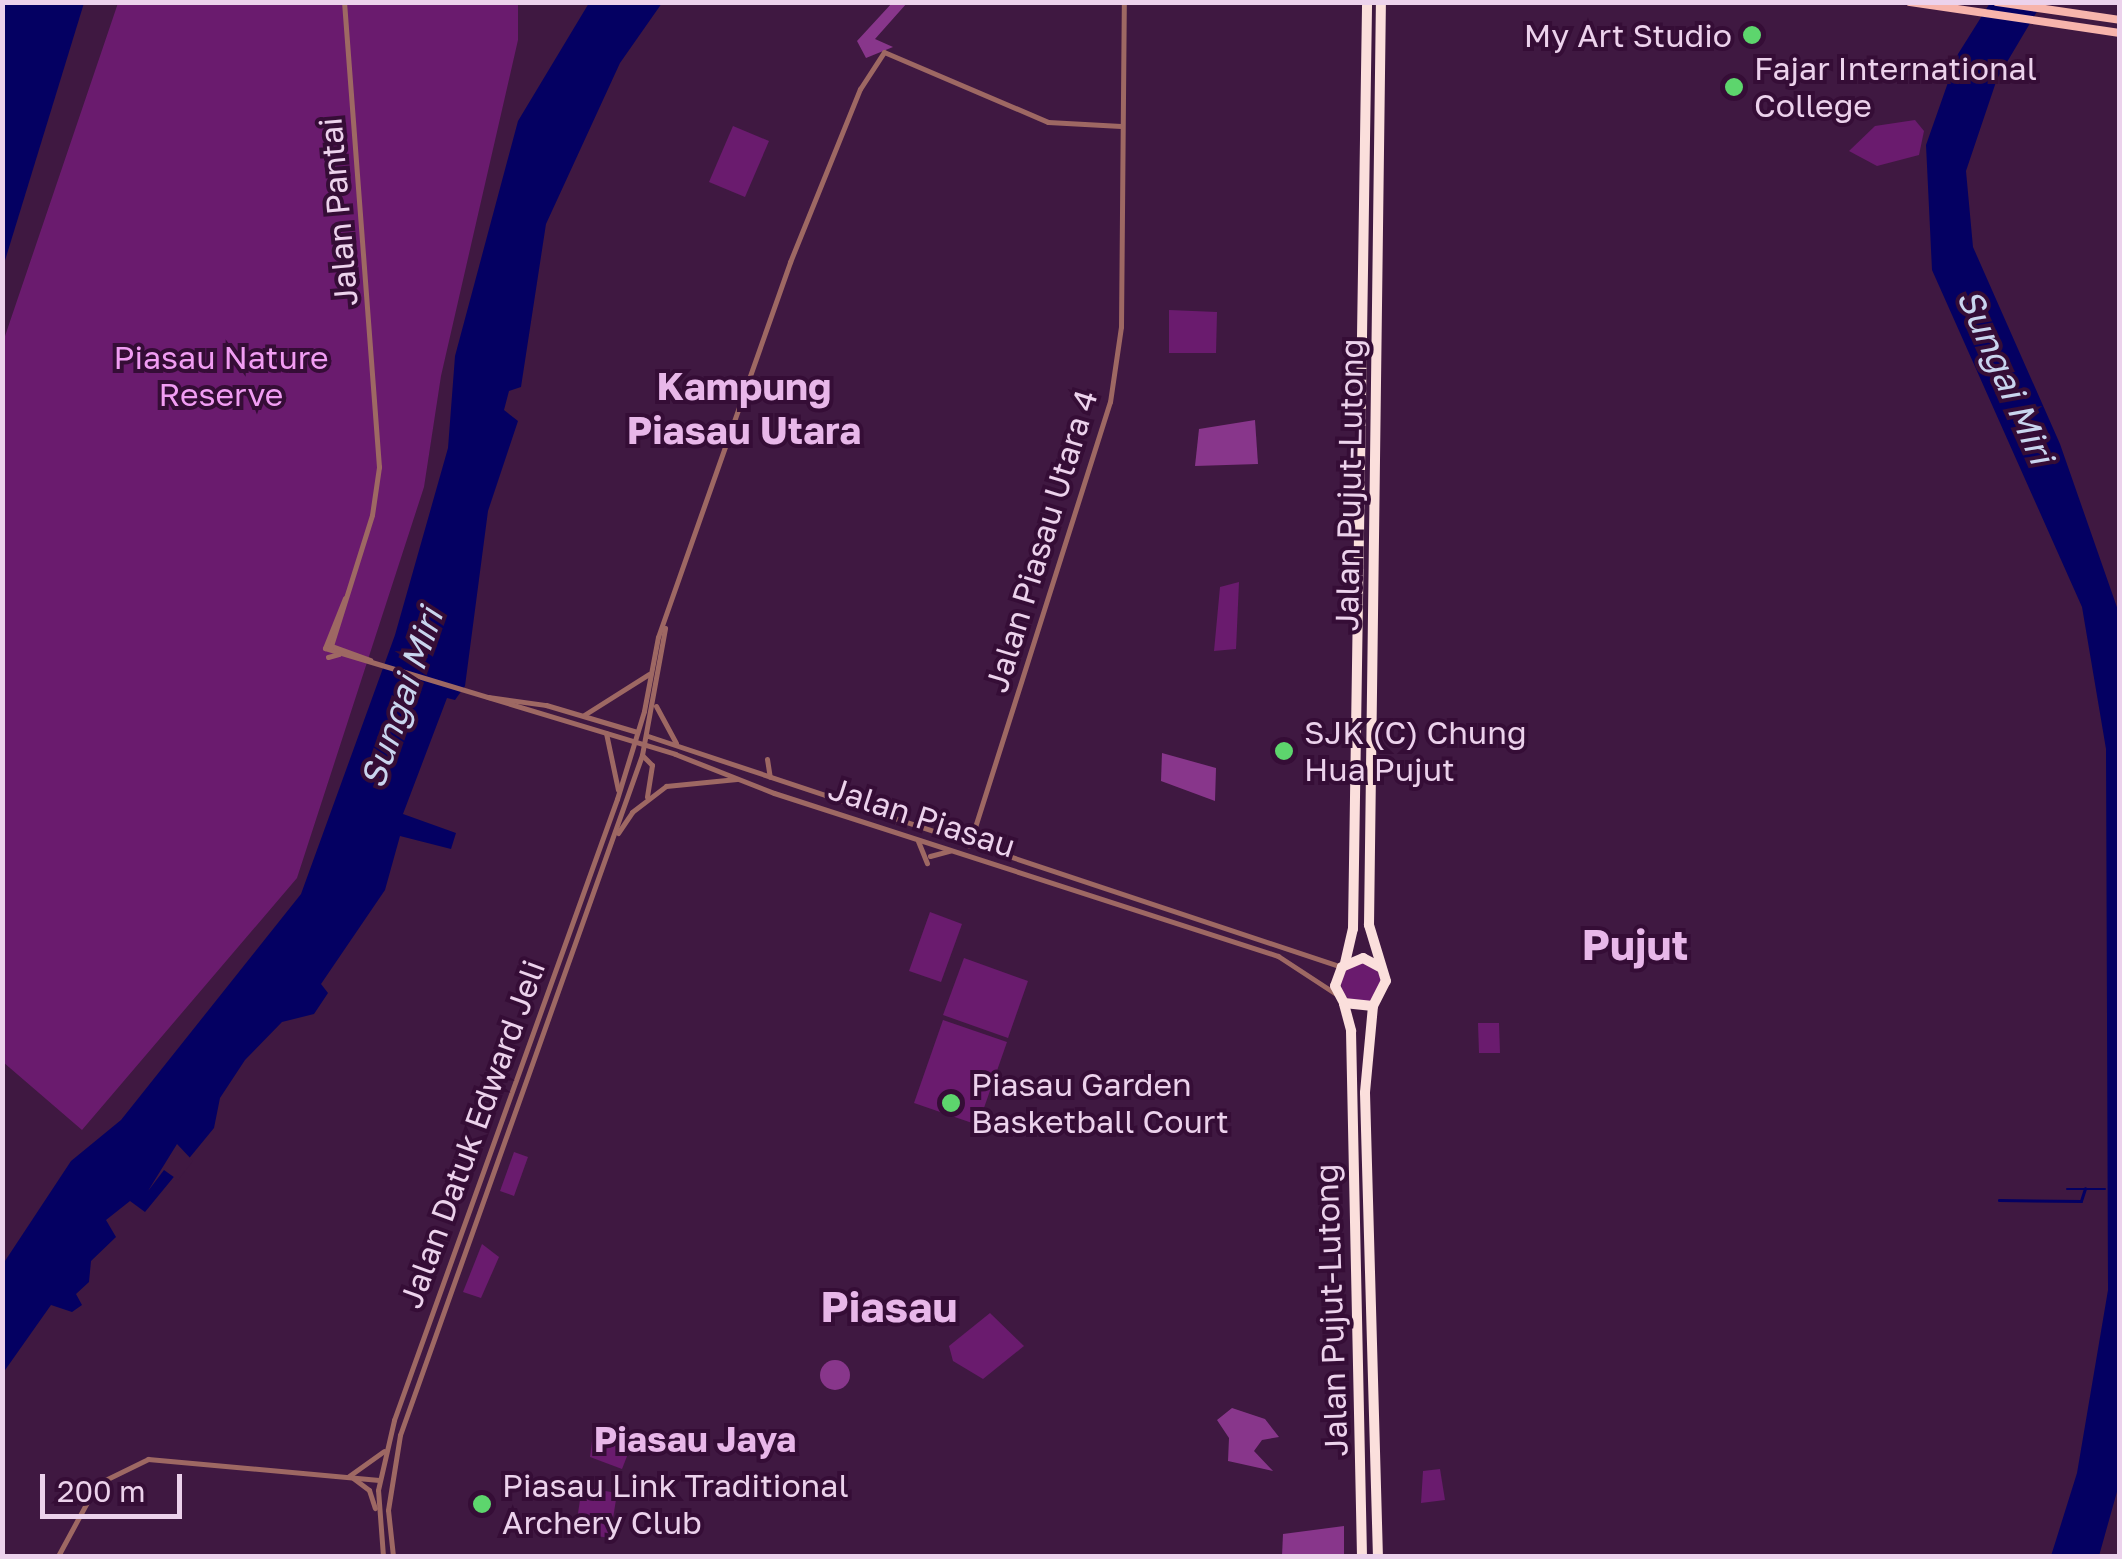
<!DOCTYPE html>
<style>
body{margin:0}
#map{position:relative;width:2122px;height:1559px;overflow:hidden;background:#3f1841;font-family:"Golos Text",sans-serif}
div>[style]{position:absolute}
.green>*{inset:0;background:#6a1b6e}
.round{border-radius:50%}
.forest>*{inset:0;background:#88368b}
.water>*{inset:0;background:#040062}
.pier>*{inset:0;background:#3f1841}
.stream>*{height:2.5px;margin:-1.25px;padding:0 1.25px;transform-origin:1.25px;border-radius:1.25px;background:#040062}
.minor>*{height:5px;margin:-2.5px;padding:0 2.5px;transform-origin:2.5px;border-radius:2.5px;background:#9e6863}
.major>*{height:8px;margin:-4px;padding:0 4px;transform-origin:4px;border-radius:4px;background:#f7b4ac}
.highway>*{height:10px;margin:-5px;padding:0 5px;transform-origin:5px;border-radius:5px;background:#fbdfdc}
.dots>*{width:28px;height:28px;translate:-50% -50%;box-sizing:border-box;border:5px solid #350d36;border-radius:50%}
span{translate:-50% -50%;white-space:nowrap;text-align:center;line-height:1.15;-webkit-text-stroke:8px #350d36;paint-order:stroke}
.poi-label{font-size:32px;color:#ecd2ec}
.right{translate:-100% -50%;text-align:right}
.left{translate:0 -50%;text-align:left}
.street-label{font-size:32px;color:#ecd2ec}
.park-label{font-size:32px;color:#f19df3}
.water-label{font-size:35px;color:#c9d5ee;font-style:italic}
.neighbourhood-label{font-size:35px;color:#e8b7e9;font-weight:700}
.quarter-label{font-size:38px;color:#e8b7e9;font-weight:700}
.district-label{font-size:42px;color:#e8b7e9;font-weight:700}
.frame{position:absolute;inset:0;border:5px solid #ecd2ec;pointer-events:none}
.scale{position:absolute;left:40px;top:1474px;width:142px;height:45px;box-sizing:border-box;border:5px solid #ecd2ec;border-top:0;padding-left:12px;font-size:30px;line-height:35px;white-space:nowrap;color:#ecd2ec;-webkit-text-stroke:8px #350d36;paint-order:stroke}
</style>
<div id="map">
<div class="green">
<i style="clip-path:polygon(118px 3px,518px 3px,518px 40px,441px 376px,424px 487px,297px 878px,82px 1130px,3px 1062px,3px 342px)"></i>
<i style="clip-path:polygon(1915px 120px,1924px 131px,1919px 155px,1877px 166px,1849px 151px,1875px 126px)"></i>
<i style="clip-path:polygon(733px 126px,769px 141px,745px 197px,709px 182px)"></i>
<i style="clip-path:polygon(1169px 310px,1217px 312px,1216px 353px,1169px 353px)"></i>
<i style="clip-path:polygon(1239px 582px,1236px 649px,1214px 651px,1220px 587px)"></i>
<i style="clip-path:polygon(930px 912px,962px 924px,941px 982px,909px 971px)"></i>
<i style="clip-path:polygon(964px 958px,1028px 981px,1008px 1038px,943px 1015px)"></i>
<i class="round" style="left:1341px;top:963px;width:40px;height:40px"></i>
<i style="clip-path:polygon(943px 1020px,1007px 1042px,978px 1125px,914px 1103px)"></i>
<i style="clip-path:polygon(1478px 1023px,1499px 1023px,1500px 1053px,1479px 1053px)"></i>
<i style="clip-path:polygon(514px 1152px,528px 1157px,514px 1196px,500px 1191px)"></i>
<i style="clip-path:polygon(482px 1244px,499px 1257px,481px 1298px,463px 1292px)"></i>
<i style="clip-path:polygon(990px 1313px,1024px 1346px,983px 1379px,953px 1361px,949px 1346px)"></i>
<i style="clip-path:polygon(593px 1433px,631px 1446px,622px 1469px,590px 1457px)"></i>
<i style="clip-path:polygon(1440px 1469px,1445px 1500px,1421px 1503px,1423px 1471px)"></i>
<i style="clip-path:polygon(582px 1487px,617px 1493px,610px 1538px,575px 1533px)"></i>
</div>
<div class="forest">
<i style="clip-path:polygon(892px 3px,907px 3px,875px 39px,893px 47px,866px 58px,857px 41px)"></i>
<i style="clip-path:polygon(1255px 420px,1258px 464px,1195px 466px,1199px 429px)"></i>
<i style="clip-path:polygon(1162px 753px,1216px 768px,1215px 801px,1161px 781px)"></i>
<i class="round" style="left:820px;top:1360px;width:30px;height:30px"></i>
<i style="clip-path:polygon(1232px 1408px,1265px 1419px,1279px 1437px,1262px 1440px,1254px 1451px,1273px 1471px,1228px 1461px,1229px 1438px,1217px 1420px)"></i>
<i style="clip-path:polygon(1344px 1526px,1344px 1556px,1282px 1556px,1283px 1534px)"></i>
</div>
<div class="water">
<i style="clip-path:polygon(3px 2px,84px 3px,3px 267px,2px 3px)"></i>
<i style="clip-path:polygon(589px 3px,662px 3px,620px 63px,546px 224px,521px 387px,509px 391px,504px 410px,518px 421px,488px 511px,465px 686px,455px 700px,447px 698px,403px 814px,456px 833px,451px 849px,400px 836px,385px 890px,321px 984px,328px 993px,314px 1014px,282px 1022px,245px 1060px,220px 1098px,214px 1128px,145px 1212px,130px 1201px,106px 1220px,116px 1237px,91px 1261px,89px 1282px,76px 1294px,82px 1305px,72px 1312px,51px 1305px,3px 1373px,3px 1264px,71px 1161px,121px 1120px,301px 894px,395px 635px,448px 448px,455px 356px,518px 121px)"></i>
<i style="clip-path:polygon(1990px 3px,2042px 3px,1997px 79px,1966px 171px,1973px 247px,2060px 444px,2119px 613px,2120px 1481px,2099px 1556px,2051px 1556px,2077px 1473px,2108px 1290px,2106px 749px,2082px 607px,1932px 270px,1926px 145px,1958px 54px)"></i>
</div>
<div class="pier">
<i style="clip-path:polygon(177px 1144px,193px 1161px,178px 1180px,164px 1170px,148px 1191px)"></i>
</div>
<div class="stream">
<i style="left:2067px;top:1189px;width:38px"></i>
<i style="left:1999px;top:1200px;width:82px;rotate:0.7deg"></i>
<i style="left:2081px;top:1201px;width:13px;rotate:-72deg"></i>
</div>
<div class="minor">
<i style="left:345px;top:598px;width:54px;rotate:111.8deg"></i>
<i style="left:325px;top:648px;width:366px;rotate:16.8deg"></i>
<i style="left:675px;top:754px;width:106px;rotate:21.5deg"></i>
<i style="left:774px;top:793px;width:530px;rotate:17.92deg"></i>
<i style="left:1278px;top:956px;width:69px;rotate:33.2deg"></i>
<i style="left:329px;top:645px;width:44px;rotate:20.1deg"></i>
<i style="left:330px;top:649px;width:140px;rotate:-72.6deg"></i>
<i style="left:372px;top:515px;width:49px;rotate:-81.7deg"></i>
<i style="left:379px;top:467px;width:466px;rotate:-94.3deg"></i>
<i style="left:328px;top:657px;width:11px;rotate:-15deg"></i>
<i style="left:488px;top:697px;width:59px;rotate:7.9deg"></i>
<i style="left:546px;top:705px;width:95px;rotate:16.5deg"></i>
<i style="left:656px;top:706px;width:42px;rotate:61.6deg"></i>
<i style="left:584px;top:715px;width:77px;rotate:-32.2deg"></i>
<i style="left:606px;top:733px;width:58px;rotate:78.1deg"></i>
<i style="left:648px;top:736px;width:731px;rotate:18.41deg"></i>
<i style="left:642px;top:755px;width:14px;rotate:45deg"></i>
<i style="left:652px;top:765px;width:32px;rotate:99deg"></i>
<i style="left:767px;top:759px;width:18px;rotate:81deg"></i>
<i style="left:618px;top:833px;width:25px;rotate:-56deg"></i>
<i style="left:632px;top:812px;width:43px;rotate:-37.4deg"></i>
<i style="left:666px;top:786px;width:71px;rotate:-5.6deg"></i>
<i style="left:918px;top:841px;width:24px;rotate:68deg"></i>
<i style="left:969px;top:846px;width:466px;rotate:-72.4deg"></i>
<i style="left:1110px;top:402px;width:76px;rotate:-81.7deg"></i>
<i style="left:1121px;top:327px;width:325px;rotate:-89.5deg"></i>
<i style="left:930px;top:856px;width:20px;rotate:-15deg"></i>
<i style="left:349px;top:1476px;width:43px;rotate:-35.5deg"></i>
<i style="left:353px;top:1478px;width:20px;rotate:37deg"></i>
<i style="left:369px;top:1490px;width:19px;rotate:72deg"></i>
<i style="left:58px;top:1556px;width:82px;rotate:-61.6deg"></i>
<i style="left:97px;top:1484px;width:57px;rotate:-26.1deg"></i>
<i style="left:148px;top:1459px;width:232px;rotate:5.2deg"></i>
<i style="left:383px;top:1556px;width:66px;rotate:-94.3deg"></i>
<i style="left:378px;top:1490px;width:72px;rotate:-77.1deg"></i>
<i style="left:394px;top:1420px;width:660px;rotate:-70.25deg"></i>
<i style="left:617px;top:799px;width:92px;rotate:-72.9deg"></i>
<i style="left:644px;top:711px;width:75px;rotate:-79.3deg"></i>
<i style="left:658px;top:637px;width:398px;rotate:-70.6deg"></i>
<i style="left:790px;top:262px;width:187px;rotate:-68deg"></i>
<i style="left:860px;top:89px;width:44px;rotate:-57deg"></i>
<i style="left:884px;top:52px;width:178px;rotate:23.1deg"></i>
<i style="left:1048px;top:122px;width:73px;rotate:3.1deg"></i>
<i style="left:393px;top:1556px;width:46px;rotate:-96.2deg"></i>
<i style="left:388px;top:1510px;width:76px;rotate:-80.9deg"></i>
<i style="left:400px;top:1435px;width:722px;rotate:-70.41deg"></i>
<i style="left:642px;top:755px;width:129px;rotate:-79.7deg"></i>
</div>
<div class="major">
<i style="left:1910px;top:2px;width:212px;rotate:8.4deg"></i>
<i style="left:1997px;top:2px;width:124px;rotate:8.3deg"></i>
</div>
<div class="highway">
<i style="left:1345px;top:963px;width:35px;rotate:-77deg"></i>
<i style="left:1353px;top:929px;width:927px;rotate:-89.13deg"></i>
<i style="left:1380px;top:967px;width:19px;rotate:-152deg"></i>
<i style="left:1363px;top:958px;width:23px;rotate:157deg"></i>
<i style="left:1342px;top:967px;width:20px;rotate:110deg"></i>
<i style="left:1335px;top:986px;width:19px;rotate:62deg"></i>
<i style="left:1344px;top:1003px;width:29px;rotate:6deg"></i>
<i style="left:1373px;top:1006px;width:28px;rotate:-63deg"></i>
<i style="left:1386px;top:981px;width:59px;rotate:-106.9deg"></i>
<i style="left:1369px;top:925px;width:923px;rotate:-89.26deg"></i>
<i style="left:1344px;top:1004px;width:28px;rotate:75deg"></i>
<i style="left:1351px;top:1031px;width:525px;rotate:88.8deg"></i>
<i style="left:1373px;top:1006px;width:87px;rotate:95.3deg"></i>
<i style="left:1365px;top:1093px;width:463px;rotate:88.4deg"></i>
</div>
<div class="dots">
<i style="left:1752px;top:35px;background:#5dd56d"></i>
<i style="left:1734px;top:87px;background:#5dd56d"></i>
<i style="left:1284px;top:751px;background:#5dd56d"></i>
<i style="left:951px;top:1103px;background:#5dd56d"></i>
<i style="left:482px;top:1504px;background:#5dd56d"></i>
</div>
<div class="poi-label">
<span class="right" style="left:1732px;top:35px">My Art Studio</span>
<span class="left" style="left:1754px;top:87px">Fajar International<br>College</span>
<span class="left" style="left:1304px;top:751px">SJK (C) Chung<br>Hua Pujut</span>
<span class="left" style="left:971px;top:1103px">Piasau Garden<br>Basketball Court</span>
<span class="left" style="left:502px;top:1504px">Piasau Link Traditional<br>Archery Club</span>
</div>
<div class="street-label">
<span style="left:338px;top:212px;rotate:-95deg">Jalan Pantai</span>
<span style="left:1349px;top:485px;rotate:-89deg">Jalan Pujut-Lutong</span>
<span style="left:1041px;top:541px;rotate:-73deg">Jalan Piasau Utara 4</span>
<span style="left:922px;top:817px;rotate:18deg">Jalan Piasau</span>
<span style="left:472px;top:1134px;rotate:-70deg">Jalan Datuk Edward Jeli</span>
<span style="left:1331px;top:1310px;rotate:-92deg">Jalan Pujut-Lutong</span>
</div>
<div class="park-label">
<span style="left:221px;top:376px">Piasau Nature<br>Reserve</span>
</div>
<div class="water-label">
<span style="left:2006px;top:376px;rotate:66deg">Sungai Miri</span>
<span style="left:401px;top:698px;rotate:-71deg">Sungai Miri</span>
</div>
<div class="neighbourhood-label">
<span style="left:695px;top:1439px">Piasau Jaya</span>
</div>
<div class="quarter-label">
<span style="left:744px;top:408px">Kampung<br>Piasau Utara</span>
</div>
<div class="district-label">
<span style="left:1635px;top:944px">Pujut</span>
<span style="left:889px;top:1306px">Piasau</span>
</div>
<div class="frame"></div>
<div class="scale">200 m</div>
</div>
